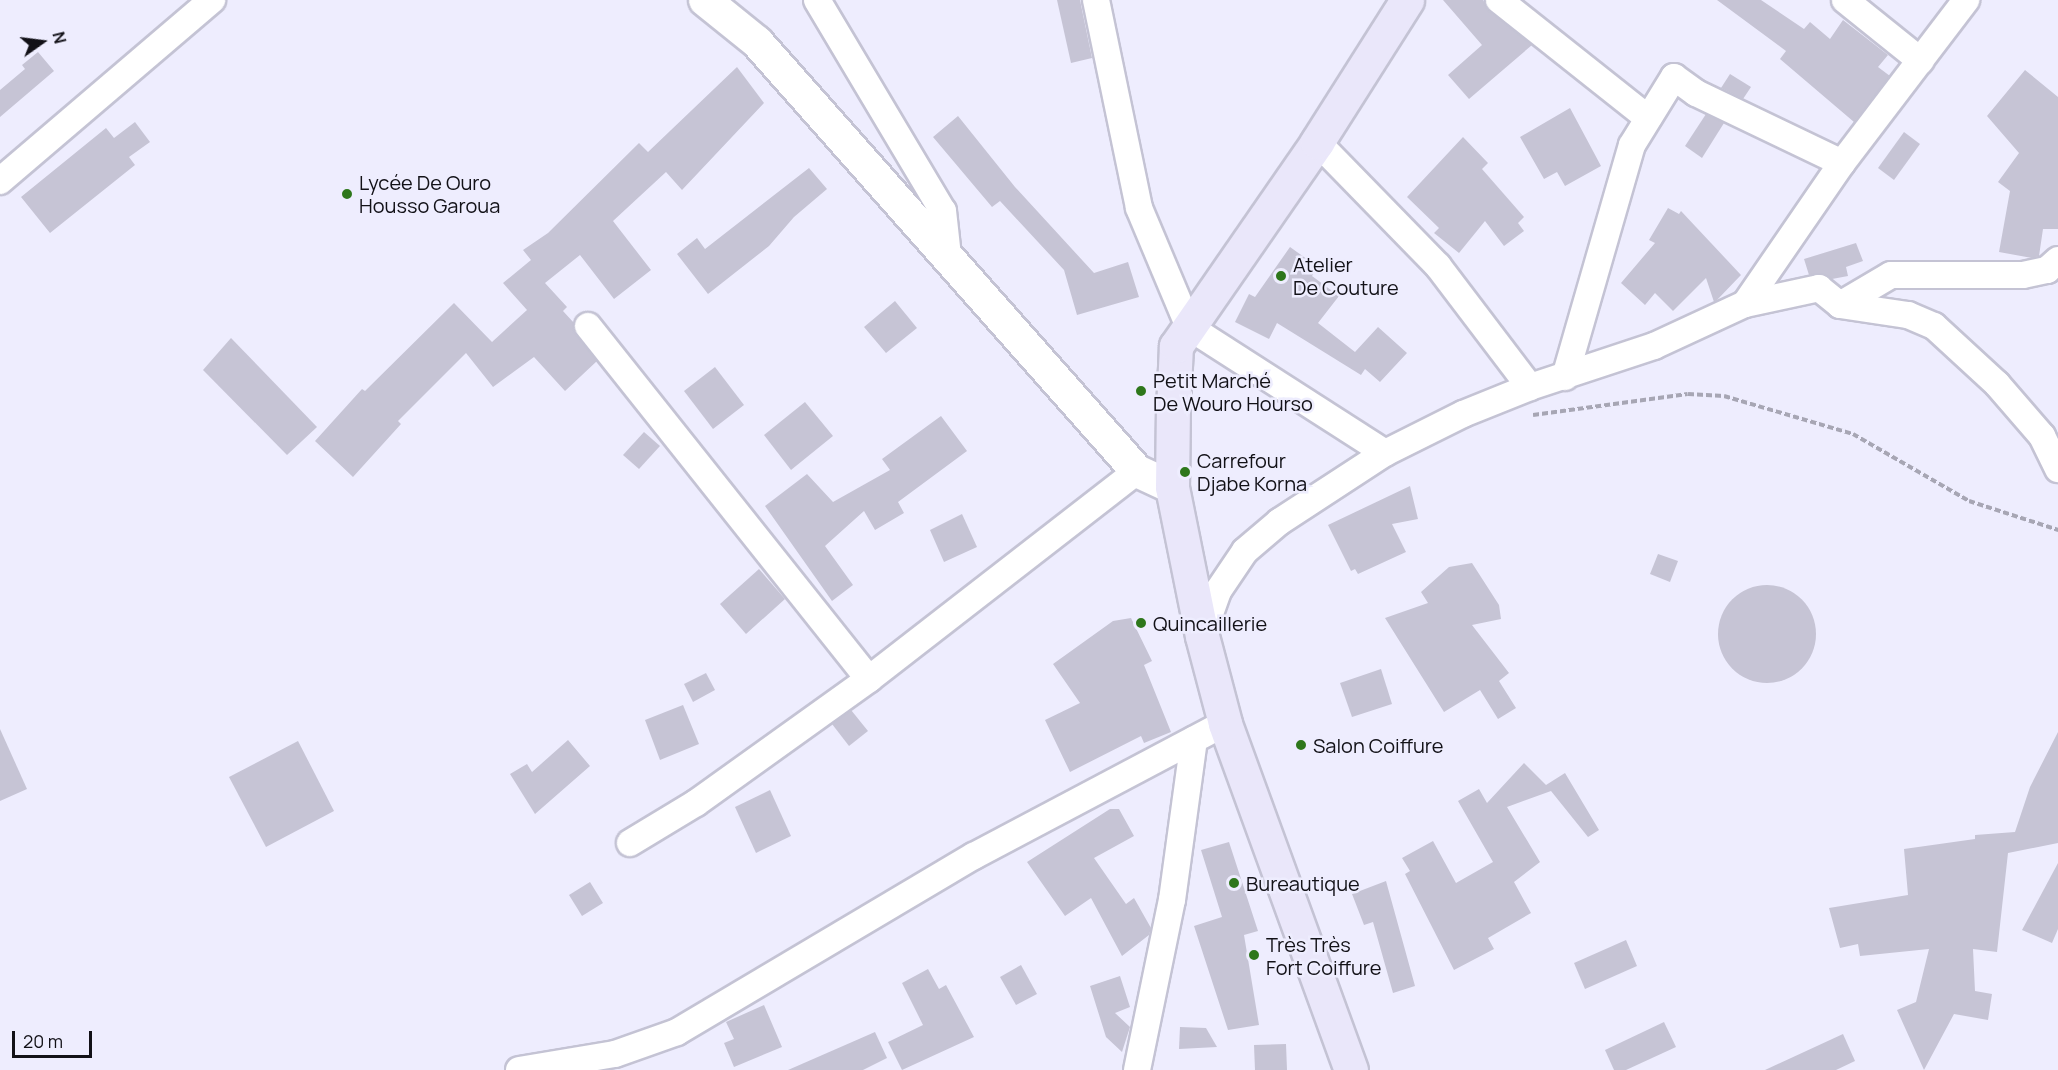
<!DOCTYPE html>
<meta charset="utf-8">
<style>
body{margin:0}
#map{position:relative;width:2058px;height:1070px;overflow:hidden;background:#eeedfe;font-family:Manrope,sans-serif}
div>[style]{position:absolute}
.building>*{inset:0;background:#c6c4d5}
.round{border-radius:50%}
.path>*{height:4px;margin-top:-2px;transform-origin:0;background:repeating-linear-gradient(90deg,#a7a6b4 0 6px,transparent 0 9px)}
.roads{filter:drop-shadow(2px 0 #c4c3d4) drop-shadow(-2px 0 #c4c3d4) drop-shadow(0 2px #c4c3d4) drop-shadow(0 -2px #c4c3d4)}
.minor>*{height:26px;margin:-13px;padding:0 13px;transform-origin:13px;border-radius:13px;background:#fff}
.tertiary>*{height:32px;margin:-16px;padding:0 16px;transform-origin:16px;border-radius:16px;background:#fff}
.secondary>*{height:33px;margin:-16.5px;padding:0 16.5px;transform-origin:16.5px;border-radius:16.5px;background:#eae7fa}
.dots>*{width:16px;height:16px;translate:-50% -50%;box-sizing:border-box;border:3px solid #eeedfe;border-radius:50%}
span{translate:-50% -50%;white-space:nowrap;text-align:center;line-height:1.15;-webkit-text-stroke:5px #eeedfe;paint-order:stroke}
.poi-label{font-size:20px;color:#121117}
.left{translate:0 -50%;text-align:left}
.north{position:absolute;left:12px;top:12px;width:60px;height:60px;-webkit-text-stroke:4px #eeedfe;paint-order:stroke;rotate:76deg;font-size:16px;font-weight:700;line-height:24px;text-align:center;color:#121117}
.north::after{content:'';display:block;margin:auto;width:21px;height:27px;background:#121117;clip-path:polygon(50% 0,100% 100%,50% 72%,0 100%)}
.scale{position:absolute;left:12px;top:1031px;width:80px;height:27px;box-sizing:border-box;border:3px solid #121117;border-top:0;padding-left:8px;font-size:18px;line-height:21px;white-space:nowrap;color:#121117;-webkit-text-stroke:4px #eeedfe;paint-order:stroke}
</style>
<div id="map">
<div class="building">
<i style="clip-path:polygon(1057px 0,1080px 0,1092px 58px,1071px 63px)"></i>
<i style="clip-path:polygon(1443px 0,1483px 0,1490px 12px,1532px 45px,1469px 99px,1448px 75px,1482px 45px)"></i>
<i style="clip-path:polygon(1717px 0,1761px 0,1804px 29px,1810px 22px,1830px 39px,1843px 20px,1888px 55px,1878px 67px,1890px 76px,1854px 122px,1780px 59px,1786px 51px)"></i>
<i style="clip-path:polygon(38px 52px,54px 71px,0 117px,0 90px,25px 69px,22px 65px)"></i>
<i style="clip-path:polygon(737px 67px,764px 103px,682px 190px,666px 172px,613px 221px,651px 270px,614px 299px,580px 255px,545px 283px,567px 307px,563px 311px,574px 323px,576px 335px,597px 361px,565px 391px,534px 357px,493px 387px,466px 353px,398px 421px,401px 424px,353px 477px,315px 441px,362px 389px,365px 391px,454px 303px,492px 342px,527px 310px,503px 283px,531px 260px,523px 250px,548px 233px,639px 143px,648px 152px)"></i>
<i style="clip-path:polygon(2025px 70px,2058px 97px,2058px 229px,2043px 229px,2039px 256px,2032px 258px,1999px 252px,2010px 191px,1998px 182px,2019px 153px,1987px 116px)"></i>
<i style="clip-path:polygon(1730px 74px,1751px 87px,1743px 99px,1721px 88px)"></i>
<i style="clip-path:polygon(1570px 108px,1601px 166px,1565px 186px,1557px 172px,1544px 179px,1520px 137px)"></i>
<i style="clip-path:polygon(1706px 114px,1724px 123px,1702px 158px,1685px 146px)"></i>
<i style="clip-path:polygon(958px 116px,1015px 187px,1094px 273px,1128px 262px,1139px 297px,1077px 315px,1064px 270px,1000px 201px,992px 207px,933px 137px)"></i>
<i style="clip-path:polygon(135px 122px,150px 142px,129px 157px,135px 165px,50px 233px,21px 197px,106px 128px,114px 138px)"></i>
<i style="clip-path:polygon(1904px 132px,1920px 144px,1894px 180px,1878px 168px)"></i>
<i style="clip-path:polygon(1463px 137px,1488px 163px,1482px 169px,1524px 217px,1518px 223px,1524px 231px,1504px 246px,1485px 221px,1459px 253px,1434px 233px,1439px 228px,1407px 197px)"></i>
<i style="clip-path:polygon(809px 168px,827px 189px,794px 217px,769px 246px,708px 294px,677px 254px,697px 238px,705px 249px)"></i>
<i style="clip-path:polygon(1668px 208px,1679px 214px,1681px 211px,1741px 275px,1717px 300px,1714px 302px,1706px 278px,1673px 311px,1655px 293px,1645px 305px,1621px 283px,1655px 243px,1649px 240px)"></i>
<i style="clip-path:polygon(1856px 243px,1863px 261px,1846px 267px,1848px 276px,1832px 279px,1822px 273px,1809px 275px,1804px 259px)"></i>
<i style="clip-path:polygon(1290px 247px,1318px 267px,1312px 276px,1339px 296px,1318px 323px,1355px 352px,1378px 327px,1407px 353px,1380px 382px,1365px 369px,1361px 375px,1277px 323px,1269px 339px,1235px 322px,1249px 294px,1255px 297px)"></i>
<i style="clip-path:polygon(895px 301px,917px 328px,886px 353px,864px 327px)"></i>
<i style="clip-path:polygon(231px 338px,317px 427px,287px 455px,203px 370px)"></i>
<i style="clip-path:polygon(715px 367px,744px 405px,713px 429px,684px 391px)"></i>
<i style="clip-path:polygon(805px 402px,833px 436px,791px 470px,764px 435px)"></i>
<i style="clip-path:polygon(941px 416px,967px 451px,898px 502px,904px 513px,875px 530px,864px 511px,825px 546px,853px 585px,832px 601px,765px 506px,807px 474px,833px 502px,890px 470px,882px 459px)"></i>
<i style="clip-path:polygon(644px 432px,660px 446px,639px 469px,623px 455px)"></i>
<i style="clip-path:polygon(1410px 486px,1418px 519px,1392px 524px,1406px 552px,1358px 574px,1355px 569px,1351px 571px,1328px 525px)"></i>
<i style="clip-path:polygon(962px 514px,977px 547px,944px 562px,930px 530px)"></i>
<i style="clip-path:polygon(1658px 554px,1678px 561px,1670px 582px,1650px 574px)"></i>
<i style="clip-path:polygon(1472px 563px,1499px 605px,1501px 619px,1472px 625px,1509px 673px,1499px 681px,1516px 708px,1498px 719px,1480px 690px,1444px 712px,1385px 618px,1428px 603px,1421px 592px,1449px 567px)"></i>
<i style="clip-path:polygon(759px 569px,785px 599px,746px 634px,720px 604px)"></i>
<i class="round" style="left:1718px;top:585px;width:98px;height:98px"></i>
<i style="clip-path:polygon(1131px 618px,1152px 661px,1144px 665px,1171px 732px,1144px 743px,1141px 736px,1070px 772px,1045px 720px,1080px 703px,1053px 664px,1113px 621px)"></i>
<i style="clip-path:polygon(1381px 669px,1392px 704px,1352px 717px,1340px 683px)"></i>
<i style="clip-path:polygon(706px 673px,715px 690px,693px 702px,684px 684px)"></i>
<i style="clip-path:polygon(683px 705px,699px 744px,660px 760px,645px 720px)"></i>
<i style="clip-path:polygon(851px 710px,868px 731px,849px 746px,832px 724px)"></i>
<i style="clip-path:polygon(0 729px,27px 789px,0 801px)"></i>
<i style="clip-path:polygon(2058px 732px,2058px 843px,2008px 853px,1997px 952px,1973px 949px,1975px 991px,1992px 994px,1988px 1020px,1954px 1014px,1924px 1070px,1897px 1010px,1916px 1002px,1929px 949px,1860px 956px,1858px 944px,1840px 948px,1829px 908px,1908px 895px,1904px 849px,1975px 839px,1975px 835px,2015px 832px,2030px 787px)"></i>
<i style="clip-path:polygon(568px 740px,590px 766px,535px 814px,510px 774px,527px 764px,532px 772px)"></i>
<i style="clip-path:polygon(298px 741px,334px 811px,266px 847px,229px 777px)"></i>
<i style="clip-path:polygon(1524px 763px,1546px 785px,1565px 773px,1599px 830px,1588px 837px,1551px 791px,1507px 807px,1540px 862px,1514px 882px,1531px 913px,1488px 938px,1494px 949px,1454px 970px,1405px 874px,1410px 871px,1402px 858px,1433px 841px,1456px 883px,1493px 862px,1458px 801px,1479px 789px,1487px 803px)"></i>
<i style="clip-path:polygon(770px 790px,791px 836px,756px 853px,735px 807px)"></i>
<i style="clip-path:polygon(1110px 809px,1119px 809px,1134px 836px,1094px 858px,1126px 904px,1134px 898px,1151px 928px,1149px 935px,1122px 956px,1091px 898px,1065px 916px,1027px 862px)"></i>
<i style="clip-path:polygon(1229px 842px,1258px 931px,1244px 935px,1259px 1025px,1228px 1030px,1194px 926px,1222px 917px,1201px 850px)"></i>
<i style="clip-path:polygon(2058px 863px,2058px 929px,2052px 943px,2022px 930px)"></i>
<i style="clip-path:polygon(1386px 881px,1415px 986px,1393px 993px,1373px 922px,1364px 925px,1352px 894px)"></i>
<i style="clip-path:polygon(590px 882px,603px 903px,582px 916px,569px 895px)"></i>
<i style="clip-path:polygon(1626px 940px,1637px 966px,1585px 989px,1574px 963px)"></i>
<i style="clip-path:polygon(1021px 965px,1037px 994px,1016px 1005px,1000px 977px)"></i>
<i style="clip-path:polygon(928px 969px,939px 989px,946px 985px,974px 1037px,902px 1070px,888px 1042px,923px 1025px,902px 983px)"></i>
<i style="clip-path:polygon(1120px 976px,1130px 1007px,1115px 1013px,1130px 1027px,1122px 1052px,1106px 1037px,1090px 986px)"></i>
<i style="clip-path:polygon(764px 1005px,782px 1047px,734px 1067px,724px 1043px,734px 1039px,726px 1022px)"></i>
<i style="clip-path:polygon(1664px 1022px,1676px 1047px,1626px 1070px,1614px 1070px,1605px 1050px)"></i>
<i style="clip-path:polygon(1180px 1027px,1206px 1028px,1217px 1047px,1179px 1049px)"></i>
<i style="clip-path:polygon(875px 1032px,887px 1058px,863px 1070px,788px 1070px)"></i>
<i style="clip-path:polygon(1843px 1034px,1855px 1061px,1836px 1070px,1765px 1070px)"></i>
<i style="clip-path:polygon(1286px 1044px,1287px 1070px,1255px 1070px,1254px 1045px)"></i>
</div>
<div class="path">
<i style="left:1533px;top:415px;width:156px;rotate:-7.7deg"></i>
<i style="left:1688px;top:394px;width:36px;rotate:3deg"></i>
<i style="left:1724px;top:396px;width:134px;rotate:16.4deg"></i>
<i style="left:1853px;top:434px;width:134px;rotate:30deg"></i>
<i style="left:1969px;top:501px;width:94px;rotate:18deg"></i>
</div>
<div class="roads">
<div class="minor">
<i style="left:817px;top:0;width:246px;rotate:59.2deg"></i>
<i style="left:943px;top:211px;width:45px;rotate:83.7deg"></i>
<i style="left:1096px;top:0;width:212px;rotate:78.3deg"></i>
<i style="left:1139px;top:208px;width:129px;rotate:67.2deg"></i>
<i style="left:1189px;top:327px;width:233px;rotate:32.7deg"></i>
<i style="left:1499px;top:0;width:190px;rotate:38.4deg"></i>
<i style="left:1845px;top:0;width:97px;rotate:38.8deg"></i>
<i style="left:1317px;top:142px;width:173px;rotate:45.7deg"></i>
<i style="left:1438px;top:266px;width:152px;rotate:52.8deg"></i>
<i style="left:0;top:181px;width:279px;rotate:-40.5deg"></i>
<i style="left:1745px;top:304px;width:171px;rotate:-55.5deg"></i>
<i style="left:1842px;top:163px;width:205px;rotate:-52.7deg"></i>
<i style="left:1840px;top:305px;width:69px;rotate:8.4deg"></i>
<i style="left:1908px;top:315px;width:28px;rotate:23deg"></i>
<i style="left:1934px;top:326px;width:86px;rotate:42.6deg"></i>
<i style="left:1997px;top:384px;width:69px;rotate:49.1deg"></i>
<i style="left:2042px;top:436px;width:37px;rotate:64deg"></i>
<i style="left:588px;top:326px;width:451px;rotate:51.5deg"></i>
<i style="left:1565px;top:377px;width:241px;rotate:-73.9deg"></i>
<i style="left:1632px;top:145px;width:80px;rotate:-58.3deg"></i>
<i style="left:1674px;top:77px;width:27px;rotate:36deg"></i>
<i style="left:1696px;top:93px;width:162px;rotate:25.6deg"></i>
<i style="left:1202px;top:636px;width:48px;rotate:-70.4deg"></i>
<i style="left:1218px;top:591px;width:48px;rotate:-56deg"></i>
<i style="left:1245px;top:551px;width:45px;rotate:-40.5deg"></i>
<i style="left:1279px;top:522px;width:126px;rotate:-33.1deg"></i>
<i style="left:1385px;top:453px;width:87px;rotate:-26.6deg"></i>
<i style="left:1463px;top:414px;width:72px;rotate:-21.9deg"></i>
<i style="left:1530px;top:387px;width:131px;rotate:-18.3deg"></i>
<i style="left:1654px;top:346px;width:100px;rotate:-24.8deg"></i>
<i style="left:1745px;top:304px;width:76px;rotate:-12.2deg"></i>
<i style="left:1819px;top:288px;width:27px;rotate:39deg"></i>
<i style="left:1840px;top:305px;width:59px;rotate:-30.5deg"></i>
<i style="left:1891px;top:275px;width:132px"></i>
<i style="left:2023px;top:275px;width:25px;rotate:-12deg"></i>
<i style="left:2047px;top:270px;width:15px;rotate:-42deg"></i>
<i style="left:630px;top:843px;width:77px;rotate:-31.2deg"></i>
<i style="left:696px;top:803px;width:213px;rotate:-35.6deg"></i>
<i style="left:869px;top:679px;width:339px;rotate:-37.8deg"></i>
<i style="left:519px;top:1070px;width:97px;rotate:-9.5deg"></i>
<i style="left:615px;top:1054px;width:66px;rotate:-19.5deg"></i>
<i style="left:677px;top:1032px;width:345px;rotate:-30.7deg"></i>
<i style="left:974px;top:856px;width:284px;rotate:-27.9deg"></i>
<i style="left:1137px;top:1070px;width:174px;rotate:-78.4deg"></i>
<i style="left:1172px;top:900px;width:162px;rotate:-82.2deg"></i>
</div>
<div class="tertiary">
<i style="left:705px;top:0;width:67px;rotate:38.9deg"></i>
<i style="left:757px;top:42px;width:573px;rotate:48.47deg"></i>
<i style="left:1137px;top:471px;width:38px;rotate:25deg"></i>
</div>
<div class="secondary">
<i style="left:1351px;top:1070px;width:369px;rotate:-110deg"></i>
<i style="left:1225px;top:723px;width:90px;rotate:-104.8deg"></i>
<i style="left:1202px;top:636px;width:152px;rotate:-101.4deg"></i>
<i style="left:1172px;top:487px;width:78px;rotate:-89.3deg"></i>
<i style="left:1173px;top:409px;width:63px;rotate:-87.3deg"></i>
<i style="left:1176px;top:346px;width:248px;rotate:-55.3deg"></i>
<i style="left:1317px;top:142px;width:168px;rotate:-57.6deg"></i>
</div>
</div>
<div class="dots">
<i style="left:347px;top:194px;background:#2e771b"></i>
<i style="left:1281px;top:276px;background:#2e771b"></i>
<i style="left:1141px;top:391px;background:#2e771b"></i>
<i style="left:1185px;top:472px;background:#2e771b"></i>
<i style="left:1141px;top:623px;background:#2e771b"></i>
<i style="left:1301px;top:745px;background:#2e771b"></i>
<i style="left:1234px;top:883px;background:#2e771b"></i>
<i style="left:1254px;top:955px;background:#2e771b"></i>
</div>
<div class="poi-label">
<span class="left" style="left:359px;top:194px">Lycée De Ouro<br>Housso Garoua</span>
<span class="left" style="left:1293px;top:276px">Atelier<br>De Couture</span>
<span class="left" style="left:1153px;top:392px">Petit Marché<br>De Wouro Hourso</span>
<span class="left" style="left:1197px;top:472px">Carrefour<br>Djabe Korna</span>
<span class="left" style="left:1153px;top:623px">Quincaillerie</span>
<span class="left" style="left:1313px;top:745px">Salon Coiffure</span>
<span class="left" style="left:1246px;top:883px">Bureautique</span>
<span class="left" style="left:1266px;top:956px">Très Très<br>Fort Coiffure</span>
</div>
<div class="north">N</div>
<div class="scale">20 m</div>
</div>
